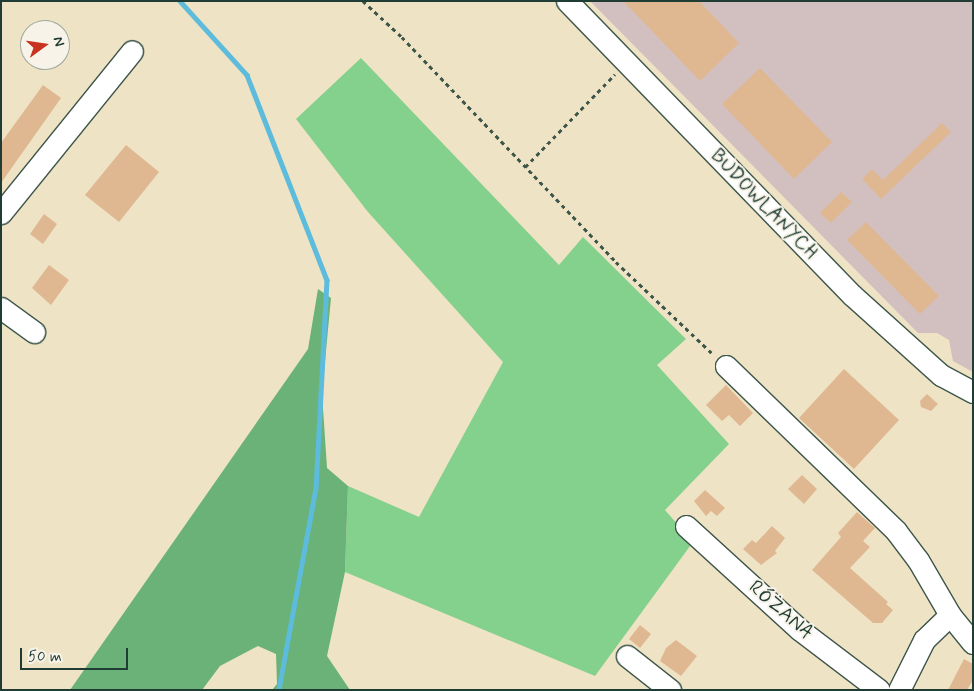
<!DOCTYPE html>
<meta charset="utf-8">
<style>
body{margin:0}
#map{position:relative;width:974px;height:691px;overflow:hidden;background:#eee3c5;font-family:Mynerve,sans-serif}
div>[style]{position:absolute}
.industrial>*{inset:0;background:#d2bfc0}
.green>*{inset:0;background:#84d08d}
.forest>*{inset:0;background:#6bb278}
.stream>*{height:4.5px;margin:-2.25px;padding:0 2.25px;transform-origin:2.25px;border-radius:2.25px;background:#5dbbdb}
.building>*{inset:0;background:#dfb892}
.path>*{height:2.5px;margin-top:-1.25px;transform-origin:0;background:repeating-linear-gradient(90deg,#3e564a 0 4px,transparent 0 8px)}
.roads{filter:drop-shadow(1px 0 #3e564a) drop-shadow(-1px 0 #3e564a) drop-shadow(0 1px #3e564a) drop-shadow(0 -1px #3e564a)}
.minor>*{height:21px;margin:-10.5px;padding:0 10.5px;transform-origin:10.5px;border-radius:10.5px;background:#fff}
span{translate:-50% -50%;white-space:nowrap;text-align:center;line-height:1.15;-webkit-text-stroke:4px #f7f3e8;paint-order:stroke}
.street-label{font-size:20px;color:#1f3d34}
.frame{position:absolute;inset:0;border:2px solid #1f3d34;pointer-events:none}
.north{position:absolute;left:20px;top:20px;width:50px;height:50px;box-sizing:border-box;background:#f7f3e8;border:1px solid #a1aaa0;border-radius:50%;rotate:76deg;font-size:14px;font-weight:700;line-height:20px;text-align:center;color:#1f3d34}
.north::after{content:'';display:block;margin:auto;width:18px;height:22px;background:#c8321e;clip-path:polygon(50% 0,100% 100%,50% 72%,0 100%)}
.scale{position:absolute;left:20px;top:648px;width:108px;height:22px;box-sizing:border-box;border:2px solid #1f3d34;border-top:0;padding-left:6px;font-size:15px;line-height:18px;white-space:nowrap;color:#1f3d34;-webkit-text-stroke:4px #f7f3e8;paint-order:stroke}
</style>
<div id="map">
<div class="industrial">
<i style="clip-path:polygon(590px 1px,973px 1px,973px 372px,953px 361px,949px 340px,937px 333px,918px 333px)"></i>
</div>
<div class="green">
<i style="clip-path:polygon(361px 58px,559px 265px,583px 237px,686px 339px,657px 365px,729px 444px,665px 510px,693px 542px,595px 676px,345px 572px,348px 486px,419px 517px,503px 362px,368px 212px,296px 119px)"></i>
</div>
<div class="forest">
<i style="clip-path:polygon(318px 289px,331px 298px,322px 393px,327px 468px,348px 486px,345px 572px,327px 656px,350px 690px,272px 690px,277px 684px,276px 654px,258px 646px,220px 666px,202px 690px,70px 690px,308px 349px)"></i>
</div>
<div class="stream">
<i style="left:180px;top:1px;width:100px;rotate:47.8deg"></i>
<i style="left:247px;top:75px;width:220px;rotate:68.7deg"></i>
<i style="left:327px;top:280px;width:208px;rotate:93deg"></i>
<i style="left:316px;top:488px;width:205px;rotate:100.4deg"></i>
</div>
<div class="building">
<i style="clip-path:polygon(623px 1px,699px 1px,739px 43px,700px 81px)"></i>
<i style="clip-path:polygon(760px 68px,832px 142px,794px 179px,722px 104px)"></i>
<i style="clip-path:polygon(43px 85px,61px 98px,1px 183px,1px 143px)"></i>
<i style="clip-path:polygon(942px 123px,951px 132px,881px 199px,862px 179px,872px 169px,883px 180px)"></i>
<i style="clip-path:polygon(126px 145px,159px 172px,119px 222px,85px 195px)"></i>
<i style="clip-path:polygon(841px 192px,852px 202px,831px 223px,820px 213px)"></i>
<i style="clip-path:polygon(44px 214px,57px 224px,43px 244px,30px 234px)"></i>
<i style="clip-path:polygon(866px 222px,939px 296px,920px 314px,847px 240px)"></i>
<i style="clip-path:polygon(49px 265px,69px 280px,51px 305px,32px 288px)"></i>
<i style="clip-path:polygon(844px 369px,899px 420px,854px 469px,799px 418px)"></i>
<i style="clip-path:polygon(726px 385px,753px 413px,740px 426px,729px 415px,722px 421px,706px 405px)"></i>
<i style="clip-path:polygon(927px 394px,938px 404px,931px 411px,921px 407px,920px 401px)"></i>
<i style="clip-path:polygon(802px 475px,817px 489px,804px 504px,788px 489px)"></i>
<i style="clip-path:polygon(705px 490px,725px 508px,717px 516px,711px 511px,706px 516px,694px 501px)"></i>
<i style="clip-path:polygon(857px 512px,875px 528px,863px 541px,870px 547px,850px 568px,888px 602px,886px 604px,893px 610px,882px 623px,873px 623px,812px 570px,841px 537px,838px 533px)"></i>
<i style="clip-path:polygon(772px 526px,785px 538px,775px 551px,777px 553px,761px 565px,743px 549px,752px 540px,756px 543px)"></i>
<i style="clip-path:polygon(640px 625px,651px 634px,640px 648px,629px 639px)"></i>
<i style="clip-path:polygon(676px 640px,697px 656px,681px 676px,660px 661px,666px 648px)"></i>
<i style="clip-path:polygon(964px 659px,973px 664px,973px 680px,967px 690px,948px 690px)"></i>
</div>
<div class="path">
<i style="left:363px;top:1px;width:53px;rotate:42.7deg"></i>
<i style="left:402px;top:37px;width:311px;rotate:46.4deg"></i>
<i style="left:616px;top:262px;width:135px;rotate:43.5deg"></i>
<i style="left:525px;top:167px;width:129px;rotate:-45.9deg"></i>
</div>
<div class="roads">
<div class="minor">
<i style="left:567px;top:1px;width:409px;rotate:45.9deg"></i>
<i style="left:852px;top:295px;width:120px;rotate:42deg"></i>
<i style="left:941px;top:375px;width:36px;rotate:28deg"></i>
<i style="left:1px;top:213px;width:208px;rotate:-51deg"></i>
<i style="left:1px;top:308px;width:41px;rotate:36deg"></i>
<i style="left:726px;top:366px;width:237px;rotate:44.1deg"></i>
<i style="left:896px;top:531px;width:36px;rotate:53deg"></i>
<i style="left:918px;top:560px;width:64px;rotate:59.8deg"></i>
<i style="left:686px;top:526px;width:154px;rotate:42.4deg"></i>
<i style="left:800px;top:630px;width:99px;rotate:37.2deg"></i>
<i style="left:627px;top:656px;width:55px;rotate:38.3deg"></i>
<i style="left:899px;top:690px;width:56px;rotate:-63.4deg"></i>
<i style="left:924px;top:640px;width:36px;rotate:-44deg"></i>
<i style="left:950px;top:615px;width:36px;rotate:51deg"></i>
</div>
</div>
<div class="street-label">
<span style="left:764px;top:204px;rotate:46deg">BUDOWLANYCH</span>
<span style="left:781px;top:610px;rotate:41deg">RÓŻANA</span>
</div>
<div class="frame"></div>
<div class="north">N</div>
<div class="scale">50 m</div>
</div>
